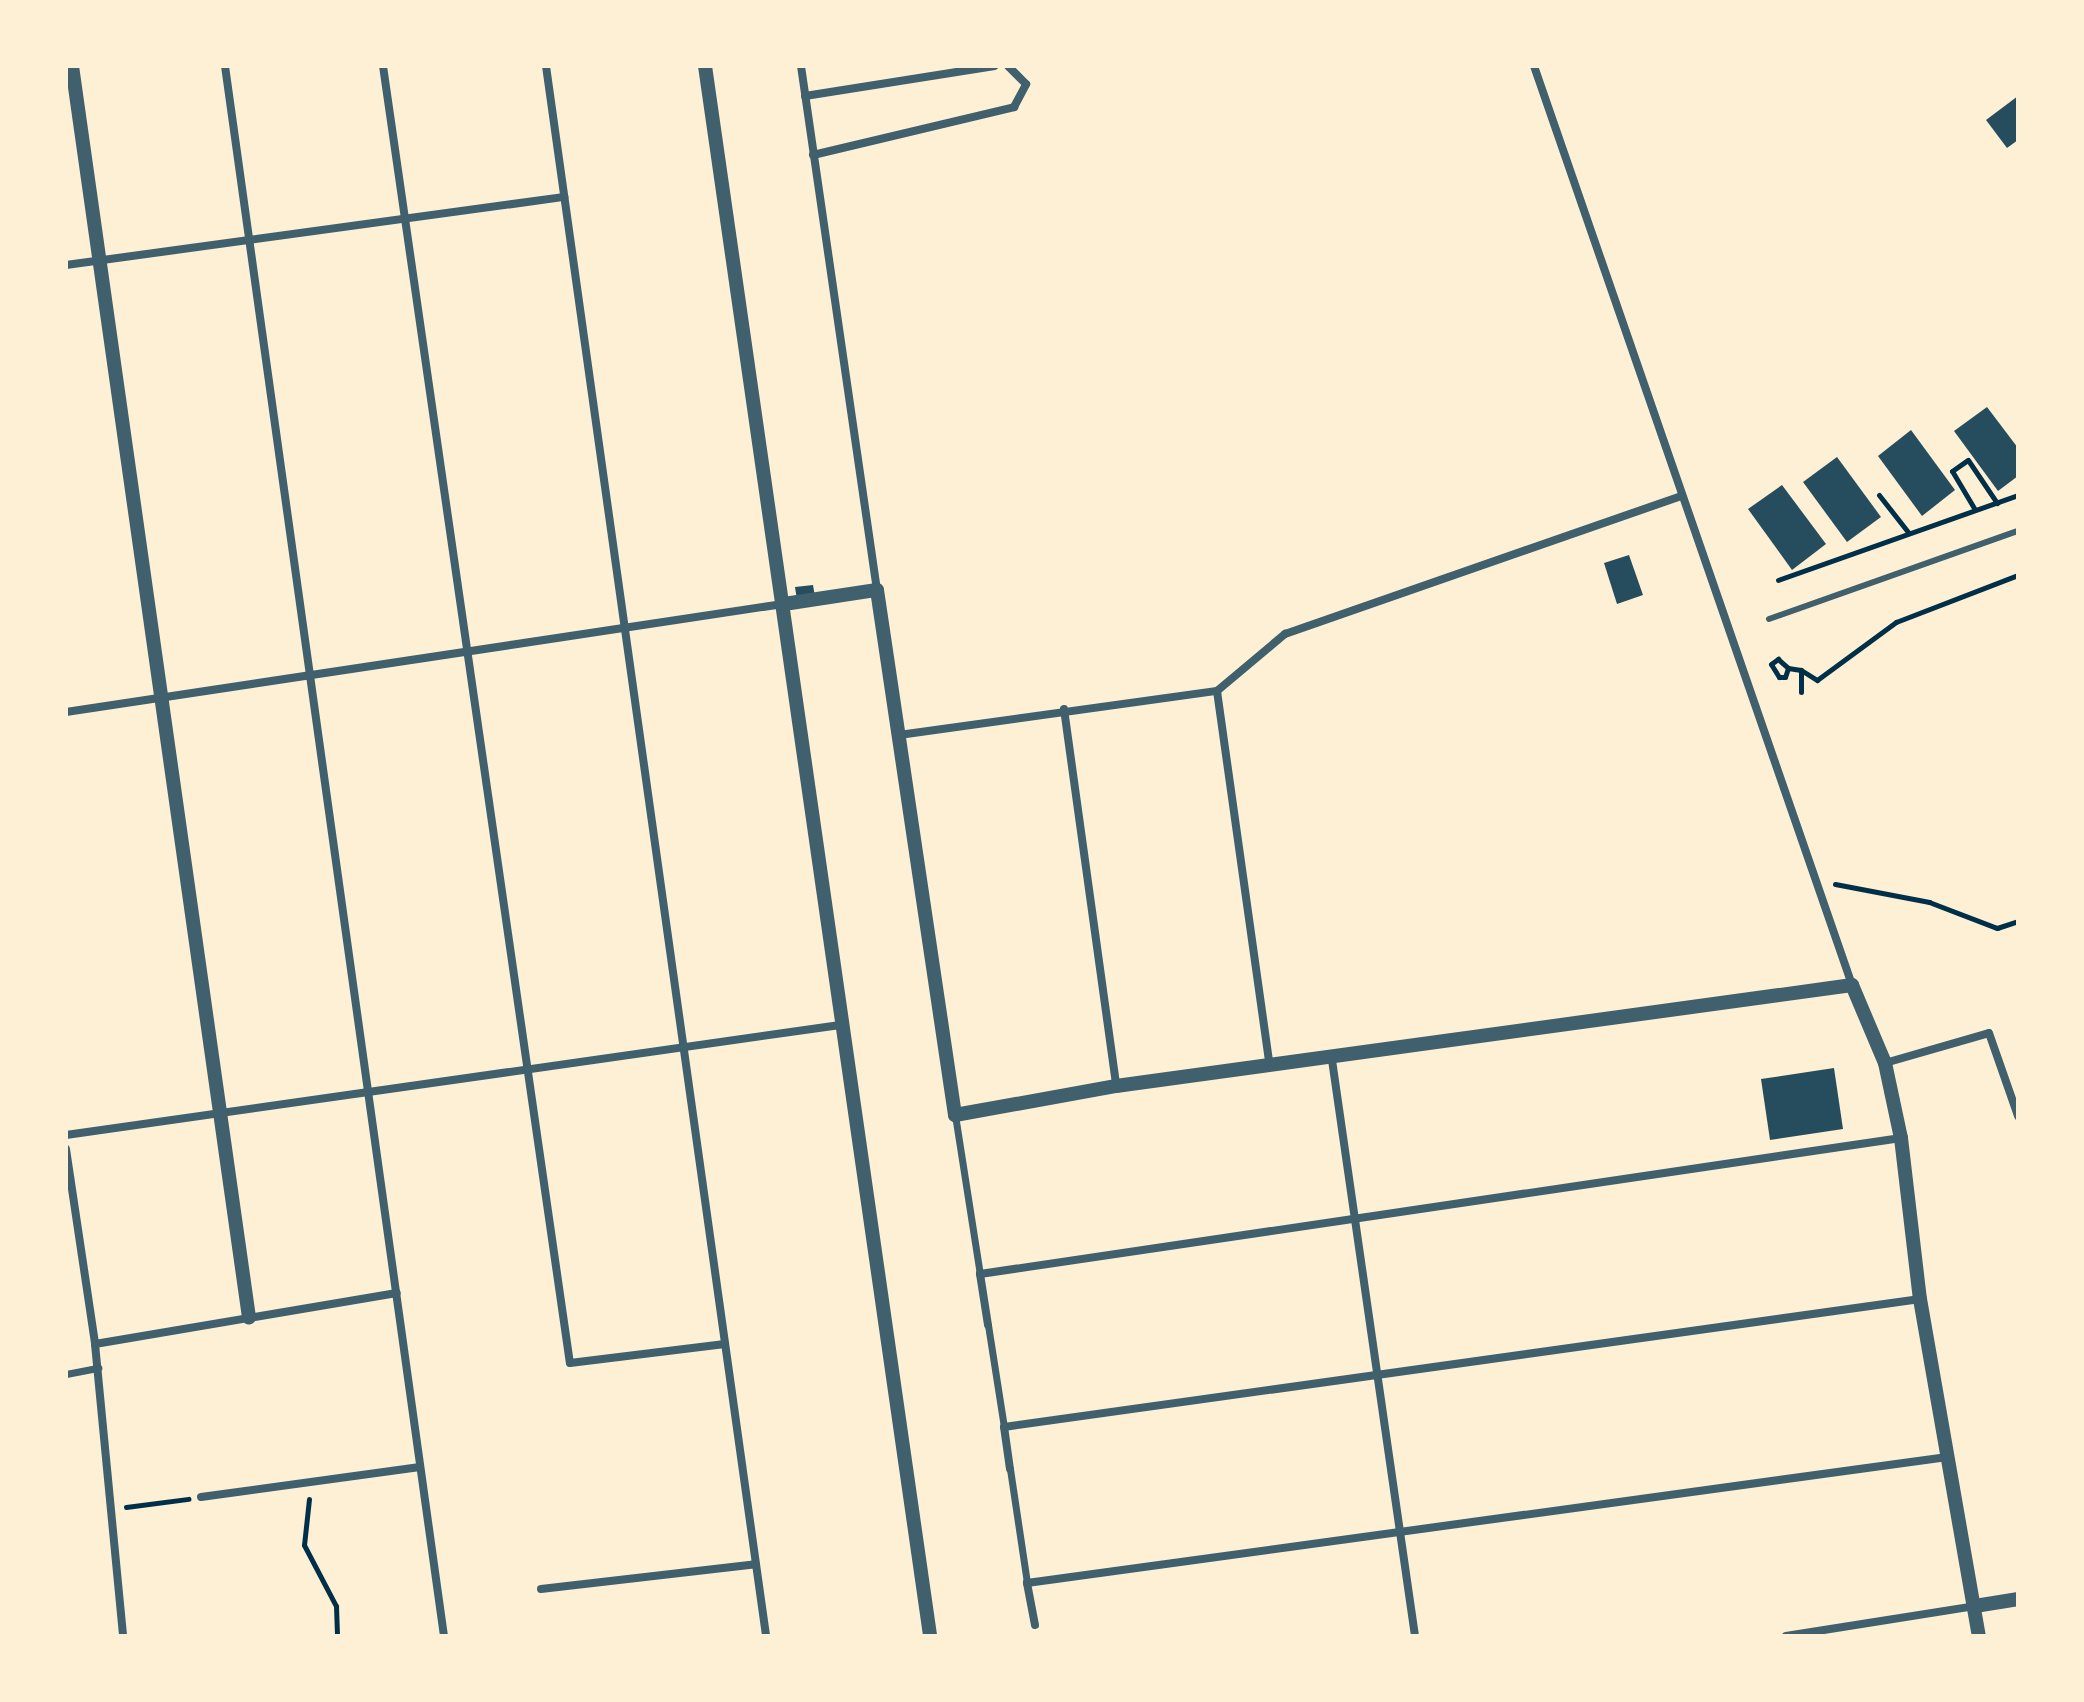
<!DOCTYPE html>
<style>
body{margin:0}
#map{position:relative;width:2084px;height:1702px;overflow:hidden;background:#fdf0d5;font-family:Spectral,serif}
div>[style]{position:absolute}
.building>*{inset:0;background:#264d5e}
.path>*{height:5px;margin:-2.5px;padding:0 2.5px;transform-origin:2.5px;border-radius:2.5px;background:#003049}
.service>*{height:6px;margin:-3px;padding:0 3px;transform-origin:3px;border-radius:3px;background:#3f606c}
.pedestrian>*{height:7px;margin:-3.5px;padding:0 3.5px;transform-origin:3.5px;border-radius:3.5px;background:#3f606c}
.minor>*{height:8px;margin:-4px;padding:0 4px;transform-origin:4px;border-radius:4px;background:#3f606c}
.tertiary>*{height:14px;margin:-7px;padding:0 7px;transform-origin:7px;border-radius:7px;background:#3f606c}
span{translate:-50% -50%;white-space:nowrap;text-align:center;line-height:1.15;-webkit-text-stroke:7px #fdf0d5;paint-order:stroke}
.frame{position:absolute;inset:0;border:68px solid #fdf0d5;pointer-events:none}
</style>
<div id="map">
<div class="building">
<i style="clip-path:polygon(2018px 96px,2018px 140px,2007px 148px,1986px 120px)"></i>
<i style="clip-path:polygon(1987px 407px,2018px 448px,2018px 476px,1998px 491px,1954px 431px)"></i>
<i style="clip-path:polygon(1911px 430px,1955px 490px,1922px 516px,1878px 456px)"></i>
<i style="clip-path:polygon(1837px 457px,1881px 517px,1847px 542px,1803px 482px)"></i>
<i style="clip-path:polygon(1782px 485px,1826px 544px,1792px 570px,1748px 509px)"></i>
<i style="clip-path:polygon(1629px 555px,1643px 595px,1617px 604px,1604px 563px)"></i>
<i style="clip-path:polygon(813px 585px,815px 597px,797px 600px,795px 587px)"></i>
<i style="clip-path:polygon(1834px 1068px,1843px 1129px,1770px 1140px,1761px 1079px)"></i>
</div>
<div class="path">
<i style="left:1879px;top:495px;width:47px;rotate:51.9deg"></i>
<i style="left:1974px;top:508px;width:43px;rotate:-120.7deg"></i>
<i style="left:1952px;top:471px;width:19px;rotate:-35deg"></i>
<i style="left:1968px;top:460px;width:52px;rotate:56deg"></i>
<i style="left:1778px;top:580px;width:255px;rotate:-19.5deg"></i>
<i style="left:1788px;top:668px;width:9px;rotate:108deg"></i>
<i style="left:1785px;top:677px;width:6px;rotate:180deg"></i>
<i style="left:1779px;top:677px;width:15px;rotate:-122deg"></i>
<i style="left:1771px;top:664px;width:9px;rotate:-36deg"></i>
<i style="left:1778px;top:659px;width:13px;rotate:42deg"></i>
<i style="left:1788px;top:668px;width:13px;rotate:9deg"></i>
<i style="left:1801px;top:692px;width:22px;rotate:-90deg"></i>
<i style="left:1801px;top:670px;width:19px;rotate:32deg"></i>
<i style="left:1817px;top:680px;width:98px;rotate:-36.3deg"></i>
<i style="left:1896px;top:622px;width:131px;rotate:-21.1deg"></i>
<i style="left:1835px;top:884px;width:96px;rotate:10.8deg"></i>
<i style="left:1929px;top:902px;width:73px;rotate:20.9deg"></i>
<i style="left:1997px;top:928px;width:22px;rotate:-18deg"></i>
<i style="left:309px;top:1499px;width:46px;rotate:96.2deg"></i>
<i style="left:304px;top:1545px;width:69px;rotate:62.3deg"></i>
<i style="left:336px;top:1606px;width:30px;rotate:88deg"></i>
<i style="left:126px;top:1507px;width:63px;rotate:-7.4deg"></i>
</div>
<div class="service">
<i style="left:1769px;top:619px;width:264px;rotate:-19.5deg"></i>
</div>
<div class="pedestrian">
<i style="left:955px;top:1115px;width:161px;rotate:81.1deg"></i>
<i style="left:988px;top:1325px;width:103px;rotate:81.1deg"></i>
<i style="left:66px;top:1374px;width:33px;rotate:-11deg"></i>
<i style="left:1010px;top:1469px;width:115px;rotate:81.5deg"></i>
</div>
<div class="minor">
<i style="left:225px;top:66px;width:1585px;rotate:82.06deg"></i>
<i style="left:383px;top:66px;width:1310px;rotate:81.8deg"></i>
<i style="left:570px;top:1363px;width:156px;rotate:-7deg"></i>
<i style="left:546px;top:66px;width:1585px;rotate:82.02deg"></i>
<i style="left:801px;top:66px;width:529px;rotate:81.75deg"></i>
<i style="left:1534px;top:66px;width:972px;rotate:70.91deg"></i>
<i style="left:805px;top:96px;width:192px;rotate:-9deg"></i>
<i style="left:813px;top:155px;width:207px;rotate:-13.4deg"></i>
<i style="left:1014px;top:107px;width:26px;rotate:-62deg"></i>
<i style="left:1026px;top:84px;width:25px;rotate:-135deg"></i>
<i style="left:66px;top:265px;width:503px;rotate:-7.78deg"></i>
<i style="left:1217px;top:691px;width:89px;rotate:-40deg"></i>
<i style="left:1285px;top:634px;width:419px;rotate:-19.2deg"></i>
<i style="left:1217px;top:691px;width:379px;rotate:82deg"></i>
<i style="left:1064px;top:709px;width:381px;rotate:82.1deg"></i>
<i style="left:66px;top:712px;width:725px;rotate:-8.57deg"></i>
<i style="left:899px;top:735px;width:321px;rotate:-7.9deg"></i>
<i style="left:1332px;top:1060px;width:582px;rotate:81.8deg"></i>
<i style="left:1885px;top:1063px;width:108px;rotate:-16.1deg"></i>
<i style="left:1989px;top:1033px;width:88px;rotate:70.7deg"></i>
<i style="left:66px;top:1135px;width:782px;rotate:-8.09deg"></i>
<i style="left:66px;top:1149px;width:197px;rotate:81.5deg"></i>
<i style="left:95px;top:1344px;width:293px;rotate:84.5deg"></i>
<i style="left:988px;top:1325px;width:52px;rotate:-98.9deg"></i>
<i style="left:980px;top:1274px;width:931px;rotate:-8.4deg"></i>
<i style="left:95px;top:1344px;width:306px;rotate:-9.6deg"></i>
<i style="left:1010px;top:1469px;width:42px;rotate:-98.1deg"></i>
<i style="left:1004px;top:1427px;width:925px;rotate:-7.95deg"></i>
<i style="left:201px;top:1497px;width:221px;rotate:-7.8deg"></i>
<i style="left:541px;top:1589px;width:216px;rotate:-6.6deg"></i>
<i style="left:1035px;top:1625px;width:43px;rotate:-100.8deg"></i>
<i style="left:1027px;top:1583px;width:929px;rotate:-7.8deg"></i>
<i style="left:1786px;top:1636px;width:191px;rotate:-9deg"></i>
</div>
<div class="tertiary">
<i style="left:72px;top:66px;width:1264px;rotate:81.95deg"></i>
<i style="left:705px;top:66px;width:1586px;rotate:81.84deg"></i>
<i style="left:784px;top:604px;width:94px;rotate:-8.6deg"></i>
<i style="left:877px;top:590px;width:531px;rotate:81.55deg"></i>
<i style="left:955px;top:1115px;width:164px;rotate:-10.2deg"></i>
<i style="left:1116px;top:1086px;width:743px;rotate:-7.81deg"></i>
<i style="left:1852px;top:985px;width:85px;rotate:67.1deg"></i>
<i style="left:1885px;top:1063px;width:77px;rotate:78deg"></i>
<i style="left:1901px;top:1138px;width:162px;rotate:83.3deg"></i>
<i style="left:1920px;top:1299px;width:342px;rotate:80.1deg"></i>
<i style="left:1975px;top:1606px;width:44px;rotate:-9.2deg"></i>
</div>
<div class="frame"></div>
</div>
